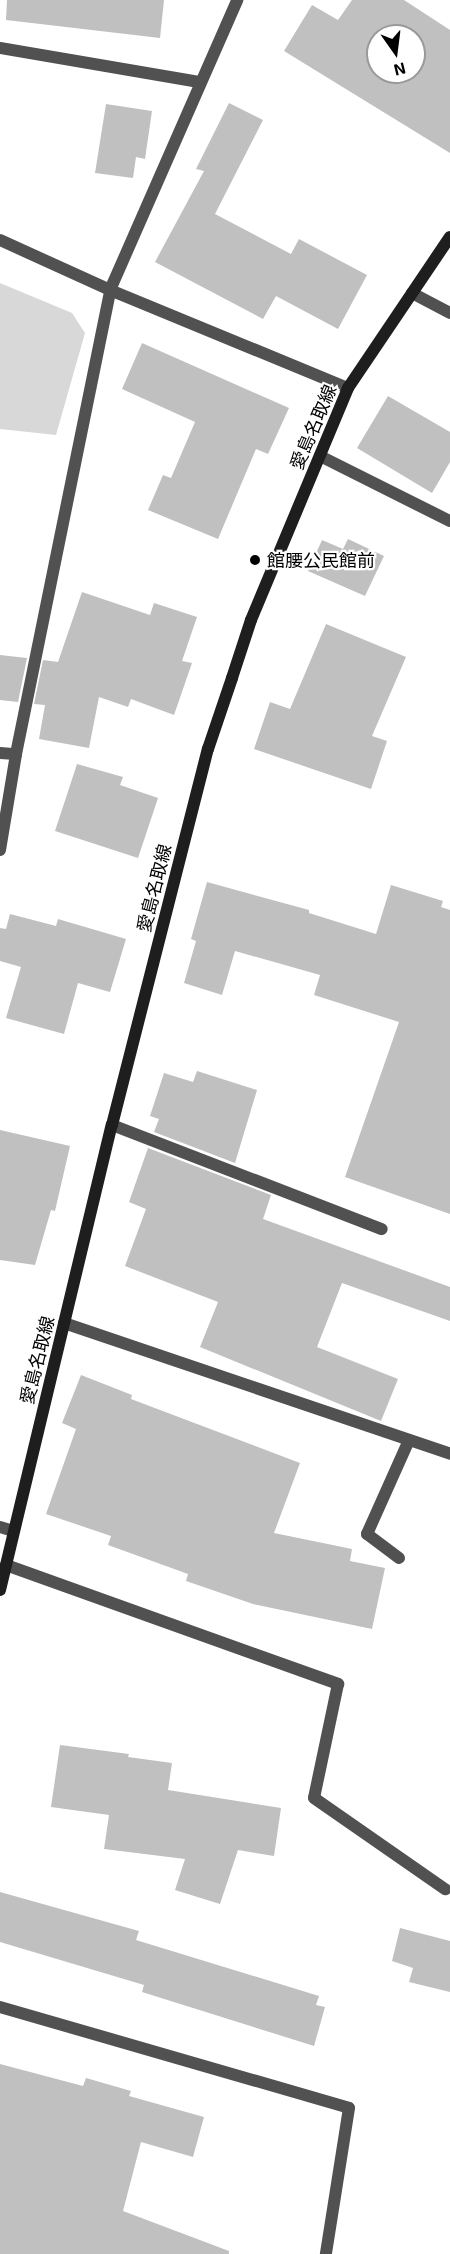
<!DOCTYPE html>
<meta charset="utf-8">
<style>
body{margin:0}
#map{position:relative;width:450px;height:2254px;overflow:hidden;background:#fff;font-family:"Exo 2","Noto Sans JP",sans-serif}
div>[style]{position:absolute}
.green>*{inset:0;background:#d8d8d8}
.building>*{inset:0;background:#c0c0c0}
.street>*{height:12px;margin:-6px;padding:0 6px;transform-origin:6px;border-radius:6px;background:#515151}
.secondary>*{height:12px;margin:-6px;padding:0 6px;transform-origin:6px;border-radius:6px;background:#1e1e1e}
.dots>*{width:16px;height:16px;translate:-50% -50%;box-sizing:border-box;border:3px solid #fff;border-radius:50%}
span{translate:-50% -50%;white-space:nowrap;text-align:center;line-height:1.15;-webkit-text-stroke:4.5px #fff;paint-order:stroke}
.street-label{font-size:18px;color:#000}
.poi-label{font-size:18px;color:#000}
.left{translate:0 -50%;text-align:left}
.north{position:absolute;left:366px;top:24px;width:60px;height:60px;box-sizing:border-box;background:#fff;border:2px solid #999;border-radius:50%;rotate:166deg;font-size:16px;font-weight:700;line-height:24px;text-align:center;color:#000}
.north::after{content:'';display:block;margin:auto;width:21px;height:27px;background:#000;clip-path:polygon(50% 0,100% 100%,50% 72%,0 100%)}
</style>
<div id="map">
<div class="green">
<i style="clip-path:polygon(0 283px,72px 313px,85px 333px,56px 435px,0 429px)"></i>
</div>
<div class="building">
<i style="clip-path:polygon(7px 0,164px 0,160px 38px,6px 20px)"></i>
<i style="clip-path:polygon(evenodd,352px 0,404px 0,450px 30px,450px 153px,284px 51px,312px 5px,338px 20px,352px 0,378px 36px,414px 36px,414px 72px,378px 72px,378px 36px)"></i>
<i style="clip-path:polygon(229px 103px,263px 120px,215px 214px,291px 254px,299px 239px,367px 275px,338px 329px,276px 296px,263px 319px,155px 262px,204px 171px,196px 169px)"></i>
<i style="clip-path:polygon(106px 104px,152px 111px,145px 159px,136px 157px,133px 178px,95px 173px)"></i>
<i style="clip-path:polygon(142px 343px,289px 408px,268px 454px,256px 449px,218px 539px,148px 510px,163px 475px,171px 478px,195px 422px,122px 389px)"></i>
<i style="clip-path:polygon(388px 396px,450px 432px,450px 462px,432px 493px,357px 448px)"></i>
<i style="clip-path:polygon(348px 539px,384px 556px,365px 596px,308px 571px,322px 540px,343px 549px)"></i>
<i style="clip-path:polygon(82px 592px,150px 615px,154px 603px,197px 617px,182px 661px,192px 663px,174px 715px,131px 699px,128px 707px,99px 697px,89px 748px,39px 739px,45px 705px,34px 704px,43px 660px,58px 662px)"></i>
<i style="clip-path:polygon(326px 624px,406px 657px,372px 736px,387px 741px,371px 789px,254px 749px,270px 702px,290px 709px)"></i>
<i style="clip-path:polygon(0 655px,27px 658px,18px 702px,0 700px)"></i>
<i style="clip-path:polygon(77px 764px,123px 777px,120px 785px,158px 798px,138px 858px,55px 831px)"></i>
<i style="clip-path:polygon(207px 882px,309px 910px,309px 913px,376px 934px,391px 885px,443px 901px,441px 907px,450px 910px,450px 1214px,345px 1177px,399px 1022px,314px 995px,320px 975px,235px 951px,222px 995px,184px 983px,196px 941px,191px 939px)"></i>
<i style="clip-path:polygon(10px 914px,56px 926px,58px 919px,126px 939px,110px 992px,78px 983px,64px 1034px,6px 1018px,21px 967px,0 961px,0 928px,6px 929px)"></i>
<i style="clip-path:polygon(197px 1071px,257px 1090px,235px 1163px,154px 1132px,159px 1119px,150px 1116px,164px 1073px,193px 1082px)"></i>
<i style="clip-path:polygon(0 1130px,70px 1146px,55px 1211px,51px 1210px,35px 1265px,0 1260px)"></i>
<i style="clip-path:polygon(148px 1148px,271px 1195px,263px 1219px,450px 1287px,450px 1321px,342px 1283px,317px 1347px,398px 1379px,381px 1421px,200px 1347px,218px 1302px,125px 1266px,146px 1209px,129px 1202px)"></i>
<i style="clip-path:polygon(81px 1375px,132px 1395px,131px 1399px,300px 1463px,274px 1533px,352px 1549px,350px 1561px,385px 1568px,372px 1629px,253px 1604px,186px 1581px,188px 1574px,108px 1545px,111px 1536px,46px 1514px,76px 1429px,62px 1423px)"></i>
<i style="clip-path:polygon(60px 1745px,129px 1754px,128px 1757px,172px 1763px,168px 1790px,281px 1808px,274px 1856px,238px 1850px,220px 1904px,175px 1890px,185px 1859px,104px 1849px,109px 1815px,51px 1807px)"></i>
<i style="clip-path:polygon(0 1892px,139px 1931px,136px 1940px,319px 1996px,316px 2005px,325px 2007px,314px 2046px,142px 1992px,144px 1985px,0 1942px)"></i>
<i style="clip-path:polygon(400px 1928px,450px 1941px,450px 1992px,409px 1982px,413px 1968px,392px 1961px)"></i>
<i style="clip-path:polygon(0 2064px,83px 2086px,86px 2078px,131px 2091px,129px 2096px,204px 2117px,193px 2157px,141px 2142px,123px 2211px,229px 2251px,229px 2254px,0 2254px)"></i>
</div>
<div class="street">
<i style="left:0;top:48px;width:202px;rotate:9.7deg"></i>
<i style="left:0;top:240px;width:121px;rotate:24.4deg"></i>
<i style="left:110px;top:290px;width:257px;rotate:22.4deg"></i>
<i style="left:412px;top:293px;width:43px;rotate:27.8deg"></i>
<i style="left:320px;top:456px;width:145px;rotate:26.6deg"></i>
<i style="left:0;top:753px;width:16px;rotate:4deg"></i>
<i style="left:0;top:850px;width:97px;rotate:-80.5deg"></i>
<i style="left:16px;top:754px;width:473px;rotate:-78.5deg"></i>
<i style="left:110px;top:290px;width:317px;rotate:-66.3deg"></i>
<i style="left:112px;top:1125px;width:289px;rotate:21.1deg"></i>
<i style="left:64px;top:1323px;width:408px;rotate:18.7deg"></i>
<i style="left:0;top:1527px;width:14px;rotate:17deg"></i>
<i style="left:399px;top:1558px;width:40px;rotate:-143deg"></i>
<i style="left:367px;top:1534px;width:103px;rotate:-65.9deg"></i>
<i style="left:6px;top:1565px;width:353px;rotate:19.7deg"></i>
<i style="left:338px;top:1684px;width:116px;rotate:101.9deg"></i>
<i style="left:314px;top:1798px;width:160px;rotate:34.8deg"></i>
<i style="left:0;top:2007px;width:363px;rotate:16.1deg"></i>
<i style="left:349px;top:2108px;width:148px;rotate:99deg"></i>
</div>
<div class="secondary">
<i style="left:0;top:1590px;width:478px;rotate:-76.5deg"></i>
<i style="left:112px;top:1125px;width:388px;rotate:-75.7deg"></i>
<i style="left:208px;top:749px;width:75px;rotate:-71.3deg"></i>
<i style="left:232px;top:678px;width:61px;rotate:-71.9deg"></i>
<i style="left:251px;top:620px;width:251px;rotate:-67.3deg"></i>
<i style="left:348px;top:388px;width:182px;rotate:-56deg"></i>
</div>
<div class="dots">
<i style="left:255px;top:560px;background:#000"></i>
</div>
<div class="street-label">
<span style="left:313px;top:427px;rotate:-67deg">愛島名取線</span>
<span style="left:154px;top:888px;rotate:-76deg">愛島名取線</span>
<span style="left:37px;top:1360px;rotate:-76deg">愛島名取線</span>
</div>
<div class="poi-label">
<span class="left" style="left:267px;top:560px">館腰公民館前</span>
</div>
<div class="north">N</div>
</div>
